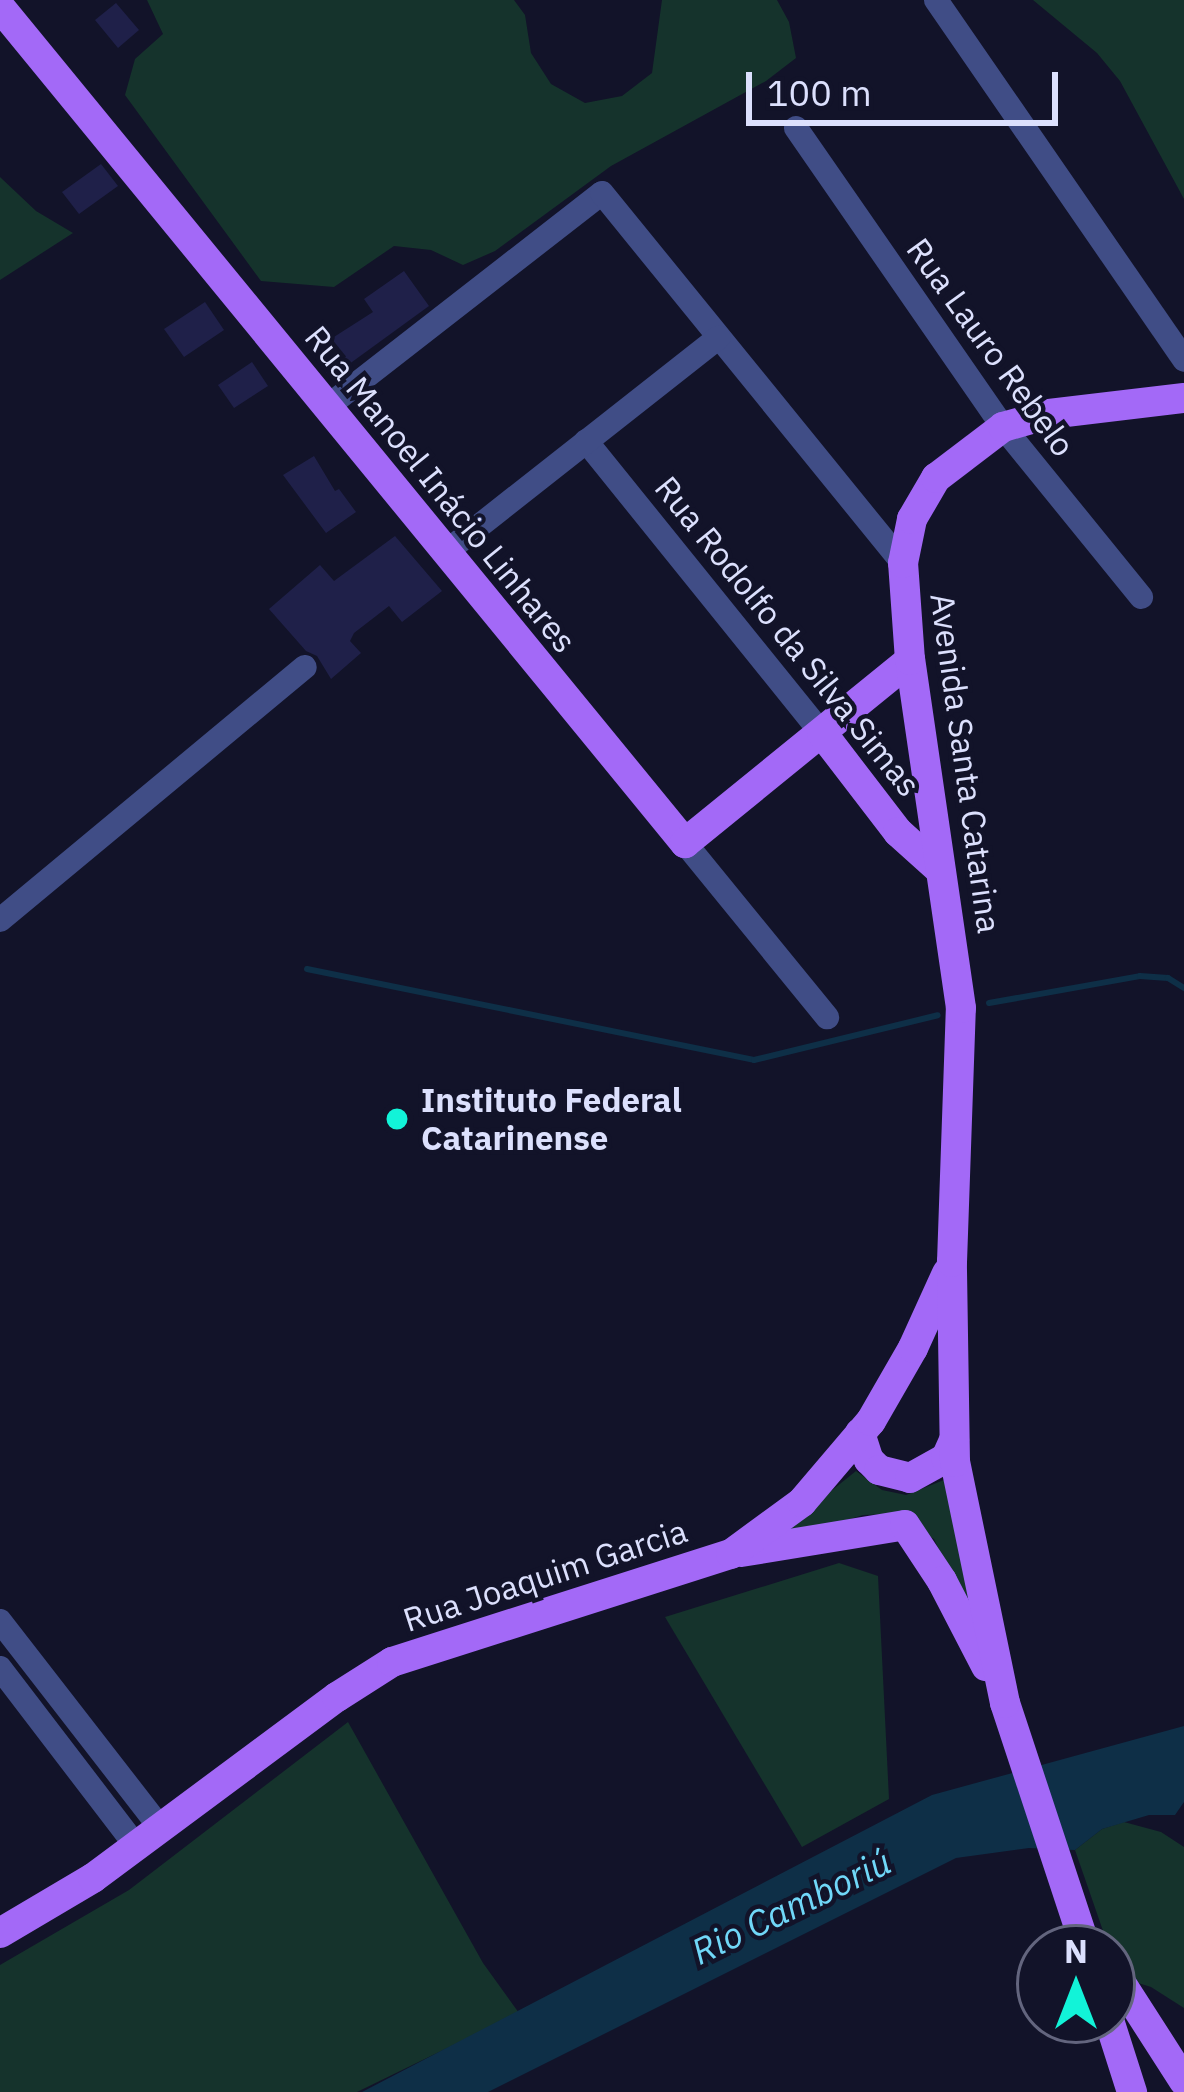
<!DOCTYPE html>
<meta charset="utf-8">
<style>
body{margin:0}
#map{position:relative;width:1184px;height:2092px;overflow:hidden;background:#121329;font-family:"IBM Plex Sans",sans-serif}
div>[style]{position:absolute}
.green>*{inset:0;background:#15332c}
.water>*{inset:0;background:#0e2f47}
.stream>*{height:6px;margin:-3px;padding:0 3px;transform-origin:3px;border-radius:3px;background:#0e2f47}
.building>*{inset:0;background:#1f2049}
.minor>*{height:24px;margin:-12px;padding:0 12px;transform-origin:12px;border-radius:12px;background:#404d86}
.major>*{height:30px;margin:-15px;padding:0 15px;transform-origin:15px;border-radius:15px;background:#a369f7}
.dots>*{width:33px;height:33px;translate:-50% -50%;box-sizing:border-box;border:6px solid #121329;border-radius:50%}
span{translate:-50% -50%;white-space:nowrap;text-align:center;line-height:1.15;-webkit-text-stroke:9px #121329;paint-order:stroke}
.street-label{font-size:33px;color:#dce0fd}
.poi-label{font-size:33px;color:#dce0fd;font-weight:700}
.left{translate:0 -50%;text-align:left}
.water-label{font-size:36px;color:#70d7f8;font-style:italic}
.north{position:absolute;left:1016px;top:1924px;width:120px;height:120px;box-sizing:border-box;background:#121329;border:3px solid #63657e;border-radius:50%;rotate:0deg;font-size:33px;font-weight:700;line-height:48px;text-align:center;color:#dce0fd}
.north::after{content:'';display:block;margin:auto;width:42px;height:54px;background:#12f3d8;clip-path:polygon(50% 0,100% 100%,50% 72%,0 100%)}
.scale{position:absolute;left:746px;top:72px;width:312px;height:54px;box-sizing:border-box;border:6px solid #dce0fd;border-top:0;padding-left:15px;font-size:36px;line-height:42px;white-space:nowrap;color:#dce0fd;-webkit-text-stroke:9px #121329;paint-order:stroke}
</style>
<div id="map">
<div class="green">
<i style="clip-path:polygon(147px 0,514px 0,525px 15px,531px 53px,551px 84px,585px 103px,622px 96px,652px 73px,662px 0,777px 0,789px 22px,796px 58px,766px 81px,611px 166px,495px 251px,463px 265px,431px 250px,394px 246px,334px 287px,261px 281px,125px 95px,135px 59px,163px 34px)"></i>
<i style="clip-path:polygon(1033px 0,1184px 0,1184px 199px,1120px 81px,1097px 53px)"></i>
<i style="clip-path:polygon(0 177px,36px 211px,73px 233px,0 280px)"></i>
<i style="clip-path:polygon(856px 1471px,882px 1490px,906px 1495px,944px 1480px,975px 1611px,968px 1612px,934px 1539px,889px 1514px,863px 1515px,783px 1540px,780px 1532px)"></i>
<i style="clip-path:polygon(839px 1563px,878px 1576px,889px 1799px,802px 1847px,665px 1617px)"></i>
<i style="clip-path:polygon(348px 1722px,483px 1963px,519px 2013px,357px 2092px,0 2092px,0 1965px,129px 1890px)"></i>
<i style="clip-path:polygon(1124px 1822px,1161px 1832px,1184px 1847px,1184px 2008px,1151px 1987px,1119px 1977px,1075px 1850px,1102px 1829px)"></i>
</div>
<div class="water">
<i style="clip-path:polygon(1184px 1726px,1184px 1802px,1175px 1815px,1149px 1815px,1102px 1829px,1075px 1850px,1029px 1848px,956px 1858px,488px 2092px,362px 2092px,932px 1795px)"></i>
</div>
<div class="stream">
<i style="left:307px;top:969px;width:456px;rotate:11.5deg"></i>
<i style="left:754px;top:1060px;width:189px;rotate:-13.7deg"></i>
<i style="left:989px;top:1003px;width:153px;rotate:-10.1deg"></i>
<i style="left:1140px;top:976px;width:28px;rotate:4deg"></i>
<i style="left:1168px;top:978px;width:19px;rotate:32deg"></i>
</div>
<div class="building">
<i style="clip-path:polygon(116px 3px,139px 30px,118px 48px,95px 20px)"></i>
<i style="clip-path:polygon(101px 164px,118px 186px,79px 214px,62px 192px)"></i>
<i style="clip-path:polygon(404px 271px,429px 306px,330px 378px,312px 351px,373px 312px,364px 299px)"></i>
<i style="clip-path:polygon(205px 302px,224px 330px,184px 357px,164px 329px)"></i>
<i style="clip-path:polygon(252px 362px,268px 386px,234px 408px,218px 385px)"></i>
<i style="clip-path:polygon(314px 456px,335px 491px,339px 489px,356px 512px,326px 533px,283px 475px)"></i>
<i style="clip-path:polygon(395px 536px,442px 591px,402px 622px,389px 606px,354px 633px,350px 641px,361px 653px,331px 679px,317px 656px,306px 651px,269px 609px,320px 565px,334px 581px)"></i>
</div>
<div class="minor">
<i style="left:936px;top:0;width:437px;rotate:55.4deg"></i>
<i style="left:796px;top:128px;width:364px;rotate:55.3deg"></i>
<i style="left:1003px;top:427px;width:219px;rotate:50.9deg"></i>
<i style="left:327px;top:407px;width:348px;rotate:-37.9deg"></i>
<i style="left:602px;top:193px;width:477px;rotate:50.9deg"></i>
<i style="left:586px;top:441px;width:375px;rotate:51.1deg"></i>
<i style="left:446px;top:552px;width:347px;rotate:-38.2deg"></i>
<i style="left:685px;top:843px;width:225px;rotate:50.8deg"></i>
<i style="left:0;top:920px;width:396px;rotate:-39.7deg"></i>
<i style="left:0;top:1621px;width:264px;rotate:52.2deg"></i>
<i style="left:0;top:1668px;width:225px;rotate:52.6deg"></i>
</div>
<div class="major">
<i style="left:0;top:7px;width:1081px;rotate:50.67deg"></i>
<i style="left:685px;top:843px;width:290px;rotate:-39.1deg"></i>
<i style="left:822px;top:733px;width:125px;rotate:52.5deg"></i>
<i style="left:898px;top:832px;width:57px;rotate:42.1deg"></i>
<i style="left:860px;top:1433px;width:28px;rotate:72deg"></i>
<i style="left:869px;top:1460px;width:14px;rotate:45deg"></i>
<i style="left:879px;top:1470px;width:32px;rotate:14deg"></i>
<i style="left:910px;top:1478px;width:41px;rotate:-29.1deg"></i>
<i style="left:946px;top:1458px;width:20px;rotate:-66deg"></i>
<i style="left:741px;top:1552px;width:166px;rotate:-9.3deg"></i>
<i style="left:905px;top:1525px;width:67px;rotate:56.5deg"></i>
<i style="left:942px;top:1581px;width:96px;rotate:62.6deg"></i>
<i style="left:0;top:1933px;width:108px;rotate:-30.6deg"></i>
<i style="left:93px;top:1878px;width:304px;rotate:-36.6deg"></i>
<i style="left:337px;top:1697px;width:65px;rotate:-32.5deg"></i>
<i style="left:392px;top:1662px;width:356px;rotate:-17.7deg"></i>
<i style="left:731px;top:1554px;width:88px;rotate:-36.2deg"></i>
<i style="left:802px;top:1502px;width:106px;rotate:-49.6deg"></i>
<i style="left:871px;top:1421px;width:84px;rotate:-60.1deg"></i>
<i style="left:913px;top:1348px;width:82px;rotate:-65.6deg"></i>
<i style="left:1086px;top:1948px;width:258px;rotate:-108.3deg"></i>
<i style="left:1005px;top:1703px;width:246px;rotate:-101.7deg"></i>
<i style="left:955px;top:1462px;width:200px;rotate:-90.9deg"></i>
<i style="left:952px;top:1262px;width:254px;rotate:-88deg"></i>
<i style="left:961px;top:1008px;width:352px;rotate:-98.3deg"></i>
<i style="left:910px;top:660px;width:97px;rotate:-94.1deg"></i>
<i style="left:903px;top:563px;width:45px;rotate:-78.4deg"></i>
<i style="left:912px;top:519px;width:48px;rotate:-59.7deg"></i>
<i style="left:936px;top:478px;width:84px;rotate:-37.3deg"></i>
<i style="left:1003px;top:427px;width:48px;rotate:-15.8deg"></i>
<i style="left:1049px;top:414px;width:136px;rotate:-6.8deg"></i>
<i style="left:1112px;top:1969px;width:133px;rotate:57.3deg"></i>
<i style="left:1109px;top:2020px;width:76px;rotate:72.3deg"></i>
</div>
<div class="dots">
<i style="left:397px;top:1119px;background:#12f3d8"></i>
</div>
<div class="street-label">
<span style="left:991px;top:347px;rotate:54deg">Rua Lauro Rebelo</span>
<span style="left:441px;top:489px;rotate:51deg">Rua Manoel Inácio Linhares</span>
<span style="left:788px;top:636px;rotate:51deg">Rua Rodolfo da Silva Simas</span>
<span style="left:966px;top:763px;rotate:82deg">Avenida Santa Catarina</span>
<span style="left:545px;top:1575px;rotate:-18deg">Rua Joaquim Garcia</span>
</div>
<div class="poi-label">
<span class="left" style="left:421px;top:1119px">Instituto Federal<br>Catarinense</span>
</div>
<div class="water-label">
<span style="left:791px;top:1906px;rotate:-26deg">Rio Camboriú</span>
</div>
<div class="north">N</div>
<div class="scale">100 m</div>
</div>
